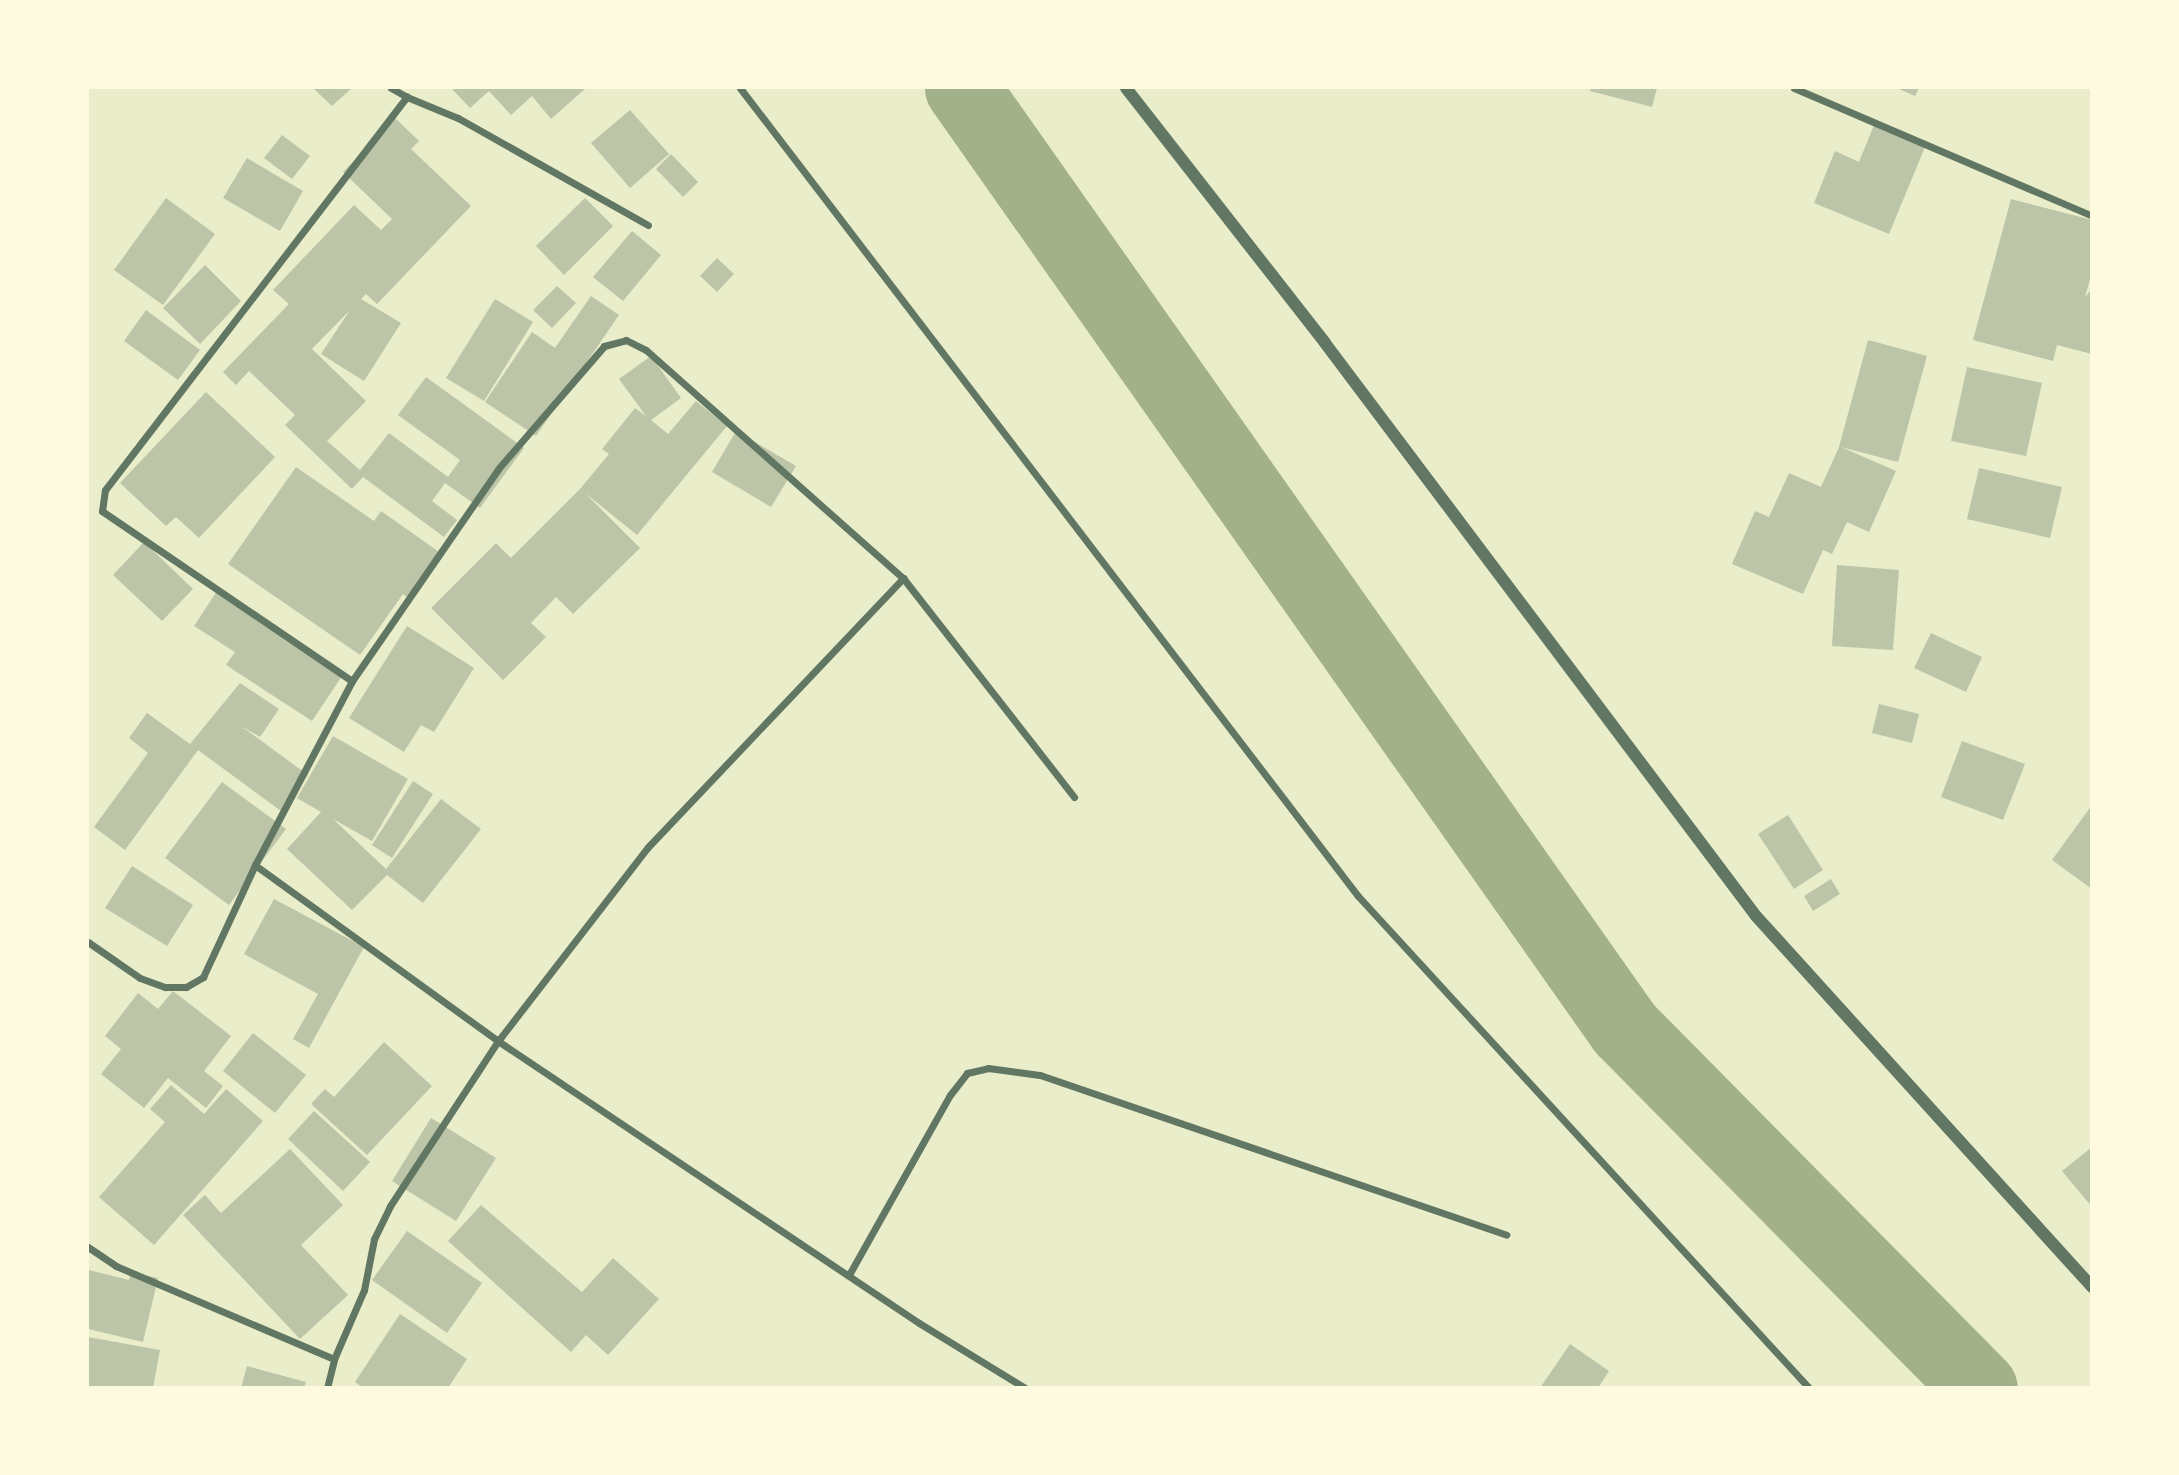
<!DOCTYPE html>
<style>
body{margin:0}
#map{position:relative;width:2179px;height:1475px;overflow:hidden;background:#e9edc9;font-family:Roboto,sans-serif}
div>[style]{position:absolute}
.river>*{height:75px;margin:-37.5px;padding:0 37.5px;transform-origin:37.5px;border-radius:37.5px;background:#a3b18a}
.building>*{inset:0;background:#bcc5a7}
.minor>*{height:7px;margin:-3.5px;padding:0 3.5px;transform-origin:3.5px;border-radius:3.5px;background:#617663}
.tertiary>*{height:12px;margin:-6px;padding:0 6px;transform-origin:6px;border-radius:6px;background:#617663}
span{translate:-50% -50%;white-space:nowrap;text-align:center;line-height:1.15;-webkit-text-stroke:7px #fefae0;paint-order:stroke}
.frame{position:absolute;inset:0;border:89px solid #fefae0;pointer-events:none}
</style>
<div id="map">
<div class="river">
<i style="left:962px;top:88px;width:1150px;rotate:54.84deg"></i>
<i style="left:1624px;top:1028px;width:506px;rotate:45.32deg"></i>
</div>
<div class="building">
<i style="clip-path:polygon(313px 88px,352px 88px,332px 106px)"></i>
<i style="clip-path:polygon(451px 88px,586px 88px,551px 119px,532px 96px,511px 115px,489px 91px,470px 108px)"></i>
<i style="clip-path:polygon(1591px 88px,1657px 88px,1652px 107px,1590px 91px)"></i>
<i style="clip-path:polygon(1897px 88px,1919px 88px,1915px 96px)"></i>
<i style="clip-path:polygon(630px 110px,669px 154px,630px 188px,591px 143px)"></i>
<i style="clip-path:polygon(395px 118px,419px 141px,411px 149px,471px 206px,377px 304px,366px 294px,361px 299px,401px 323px,364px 381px,321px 354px,350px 310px,312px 349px,366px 401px,327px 441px,360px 470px,389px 433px,448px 477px,460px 460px,398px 415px,426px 377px,524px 448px,480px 508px,445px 483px,432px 501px,457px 520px,444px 537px,363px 477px,352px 489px,285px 425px,295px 415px,249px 371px,236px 385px,223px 372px,289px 304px,273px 290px,354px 205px,381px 230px,392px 219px,343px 172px)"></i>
<i style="clip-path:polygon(1874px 125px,1925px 147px,1889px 234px,1814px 203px,1835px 151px,1859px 162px)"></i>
<i style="clip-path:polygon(282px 135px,310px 156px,292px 179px,264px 158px)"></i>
<i style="clip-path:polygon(671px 154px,698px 182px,683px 197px,656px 169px)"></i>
<i style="clip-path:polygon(247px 158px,303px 191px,280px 231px,223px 198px)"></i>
<i style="clip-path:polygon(166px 198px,215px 234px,163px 305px,114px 270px)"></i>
<i style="clip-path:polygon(585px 198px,613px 226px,564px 275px,536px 246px)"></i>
<i style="clip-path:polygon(2011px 199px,2092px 220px,2092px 272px,2085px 297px,2092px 289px,2092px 354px,2057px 345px,2053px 361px,1973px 340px)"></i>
<i style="clip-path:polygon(632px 231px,661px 255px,623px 301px,593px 277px)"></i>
<i style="clip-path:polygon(717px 258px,734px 274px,717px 292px,700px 276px)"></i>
<i style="clip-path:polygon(205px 265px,241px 301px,200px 344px,163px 308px)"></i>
<i style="clip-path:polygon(557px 286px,576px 303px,552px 328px,533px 310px)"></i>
<i style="clip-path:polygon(591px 296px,619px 315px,536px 436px,485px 402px,532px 332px,555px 348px)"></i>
<i style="clip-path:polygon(495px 299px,533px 322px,484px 401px,446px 378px)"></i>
<i style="clip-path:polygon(146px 310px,200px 350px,178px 380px,124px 341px)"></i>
<i style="clip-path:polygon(1868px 340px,1927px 356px,1898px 462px,1841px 447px,1896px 471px,1869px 532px,1847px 522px,1832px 554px,1823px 550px,1803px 594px,1732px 564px,1755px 511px,1769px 517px,1789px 473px,1821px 487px,1839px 447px)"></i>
<i style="clip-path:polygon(651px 356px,681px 398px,651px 420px,668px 434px,696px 401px,727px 426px,637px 535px,585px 493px,640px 548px,573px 614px,556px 597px,531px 623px,546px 637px,503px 680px,431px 608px,496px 543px,511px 558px,580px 489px,609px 454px,602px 449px,635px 408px,646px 416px,619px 379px)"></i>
<i style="clip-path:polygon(1967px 367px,2042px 383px,2026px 456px,1951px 441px)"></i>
<i style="clip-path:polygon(206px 392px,275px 457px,199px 538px,176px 517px,166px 526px,120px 483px)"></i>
<i style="clip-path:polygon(736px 431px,796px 466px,771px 507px,712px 472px)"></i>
<i style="clip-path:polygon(296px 467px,374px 521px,381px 511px,442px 554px,410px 600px,403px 594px,360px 655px,228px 564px)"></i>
<i style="clip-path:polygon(1979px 468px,2062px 487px,2050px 538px,1967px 519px)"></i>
<i style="clip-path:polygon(144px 542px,193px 589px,162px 621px,113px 575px)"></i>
<i style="clip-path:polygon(1837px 565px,1899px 570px,1893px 650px,1832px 646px)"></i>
<i style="clip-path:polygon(217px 591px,344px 673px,312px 721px,226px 665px,235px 652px,194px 626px)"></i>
<i style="clip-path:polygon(407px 626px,474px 668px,434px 732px,421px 725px,404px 752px,349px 718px)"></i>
<i style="clip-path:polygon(1931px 633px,1982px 657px,1966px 692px,1914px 668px)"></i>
<i style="clip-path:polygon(240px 683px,279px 709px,260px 737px,241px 726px,308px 775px,281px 811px,198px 750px,125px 850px,94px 827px,148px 753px,129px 738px,147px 713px,190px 744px)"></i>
<i style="clip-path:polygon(1879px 704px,1919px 714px,1912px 743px,1872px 733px)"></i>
<i style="clip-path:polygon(333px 736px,408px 779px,372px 841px,333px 819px,386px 869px,441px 799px,481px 829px,423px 903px,387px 875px,352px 910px,287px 849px,321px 812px,297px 798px)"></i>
<i style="clip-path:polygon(1962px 741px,2025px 764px,2003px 820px,1941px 797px)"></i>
<i style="clip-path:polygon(413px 781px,433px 794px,392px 858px,372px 845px)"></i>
<i style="clip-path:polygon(222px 782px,286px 829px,229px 905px,165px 858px)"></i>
<i style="clip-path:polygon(2092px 805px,2092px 889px,2052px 860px)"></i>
<i style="clip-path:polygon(1788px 815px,1823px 870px,1794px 889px,1758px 834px)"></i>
<i style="clip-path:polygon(132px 866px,193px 905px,167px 946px,105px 908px)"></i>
<i style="clip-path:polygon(1831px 879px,1840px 894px,1813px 911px,1804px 896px)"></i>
<i style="clip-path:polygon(274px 899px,364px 947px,309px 1048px,293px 1039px,318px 994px,244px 954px)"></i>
<i style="clip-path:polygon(173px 991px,231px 1036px,204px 1071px,223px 1086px,206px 1108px,168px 1078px,144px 1108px,101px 1074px,121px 1049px,105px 1036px,138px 993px,158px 1009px)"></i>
<i style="clip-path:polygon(253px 1033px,306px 1075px,275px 1113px,223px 1071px)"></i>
<i style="clip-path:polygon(384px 1042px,432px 1086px,367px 1155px,311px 1104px,325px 1089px,334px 1097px)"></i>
<i style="clip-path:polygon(171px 1085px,204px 1114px,226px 1089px,263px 1121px,154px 1245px,99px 1197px,165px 1122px,150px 1109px)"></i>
<i style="clip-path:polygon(314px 1111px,370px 1162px,343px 1191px,288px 1139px)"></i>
<i style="clip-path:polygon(431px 1118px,496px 1158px,456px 1221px,392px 1181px)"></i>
<i style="clip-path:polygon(2092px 1147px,2092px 1207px,2062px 1171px)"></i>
<i style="clip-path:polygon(290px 1149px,343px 1205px,301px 1245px,348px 1295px,300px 1339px,183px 1215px,205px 1195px,221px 1213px)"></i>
<i style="clip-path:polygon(481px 1205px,582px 1292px,613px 1258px,659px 1299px,608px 1355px,586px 1335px,571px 1352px,448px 1241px)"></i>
<i style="clip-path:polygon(407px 1231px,482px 1283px,447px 1333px,372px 1280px)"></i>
<i style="clip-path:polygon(89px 1270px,129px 1280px,131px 1272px,158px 1278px,143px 1342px,88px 1329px)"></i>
<i style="clip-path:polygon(400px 1314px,467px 1359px,448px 1388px,363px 1388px,355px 1382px)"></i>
<i style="clip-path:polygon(88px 1337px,160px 1350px,153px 1388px,88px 1388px)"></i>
<i style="clip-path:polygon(1570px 1344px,1609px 1371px,1598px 1388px,1540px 1388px)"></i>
<i style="clip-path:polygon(247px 1366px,306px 1382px,304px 1388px,241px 1388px)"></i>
</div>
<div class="minor">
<i style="left:391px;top:88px;width:18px;rotate:29deg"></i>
<i style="left:740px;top:88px;width:1017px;rotate:52.59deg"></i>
<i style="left:1358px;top:896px;width:667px;rotate:47.49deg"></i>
<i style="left:1794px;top:88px;width:324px;rotate:23.2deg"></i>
<i style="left:352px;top:681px;width:302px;rotate:-145.8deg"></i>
<i style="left:102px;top:511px;width:21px;rotate:-82deg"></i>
<i style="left:105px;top:490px;width:496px;rotate:-52.5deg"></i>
<i style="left:407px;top:97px;width:55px;rotate:22.4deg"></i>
<i style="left:458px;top:118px;width:218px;rotate:29.4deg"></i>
<i style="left:255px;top:865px;width:208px;rotate:-62.2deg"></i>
<i style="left:352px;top:681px;width:257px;rotate:-55.4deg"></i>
<i style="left:498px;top:469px;width:162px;rotate:-49.2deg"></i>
<i style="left:604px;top:346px;width:23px;rotate:-15deg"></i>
<i style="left:626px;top:340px;width:22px;rotate:27deg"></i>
<i style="left:646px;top:350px;width:344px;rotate:41.6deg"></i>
<i style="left:903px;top:578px;width:278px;rotate:52deg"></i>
<i style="left:88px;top:942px;width:63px;rotate:34.7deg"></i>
<i style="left:140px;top:978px;width:27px;rotate:20deg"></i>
<i style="left:165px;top:987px;width:21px"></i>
<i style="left:186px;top:987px;width:20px;rotate:-30deg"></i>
<i style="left:203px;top:977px;width:123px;rotate:-65.1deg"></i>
<i style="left:255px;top:865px;width:300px;rotate:35.9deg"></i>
<i style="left:498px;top:1041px;width:507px;rotate:33.82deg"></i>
<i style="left:919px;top:1323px;width:124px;rotate:31.5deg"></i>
<i style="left:88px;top:1247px;width:34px;rotate:34deg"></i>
<i style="left:116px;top:1266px;width:237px;rotate:23.1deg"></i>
<i style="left:850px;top:1273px;width:204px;rotate:-60.7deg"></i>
<i style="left:950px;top:1095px;width:28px;rotate:-52deg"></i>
<i style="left:967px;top:1073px;width:22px;rotate:-13deg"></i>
<i style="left:988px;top:1068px;width:52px;rotate:7.7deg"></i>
<i style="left:1040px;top:1075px;width:493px;rotate:18.9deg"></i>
<i style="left:327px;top:1388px;width:30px;rotate:-76deg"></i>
<i style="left:334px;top:1359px;width:75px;rotate:-66.5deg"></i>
<i style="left:364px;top:1290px;width:52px;rotate:-78.9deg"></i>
<i style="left:374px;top:1239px;width:37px;rotate:-64deg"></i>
<i style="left:390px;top:1206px;width:197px;rotate:-56.8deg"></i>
<i style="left:498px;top:1041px;width:245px;rotate:-52.3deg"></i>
<i style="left:648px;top:847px;width:371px;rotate:-46.5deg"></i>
</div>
<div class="tertiary">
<i style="left:1126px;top:88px;width:323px;rotate:52deg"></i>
<i style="left:1325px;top:343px;width:717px;rotate:53.05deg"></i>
<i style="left:1756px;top:916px;width:501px;rotate:47.83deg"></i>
</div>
<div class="frame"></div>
</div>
